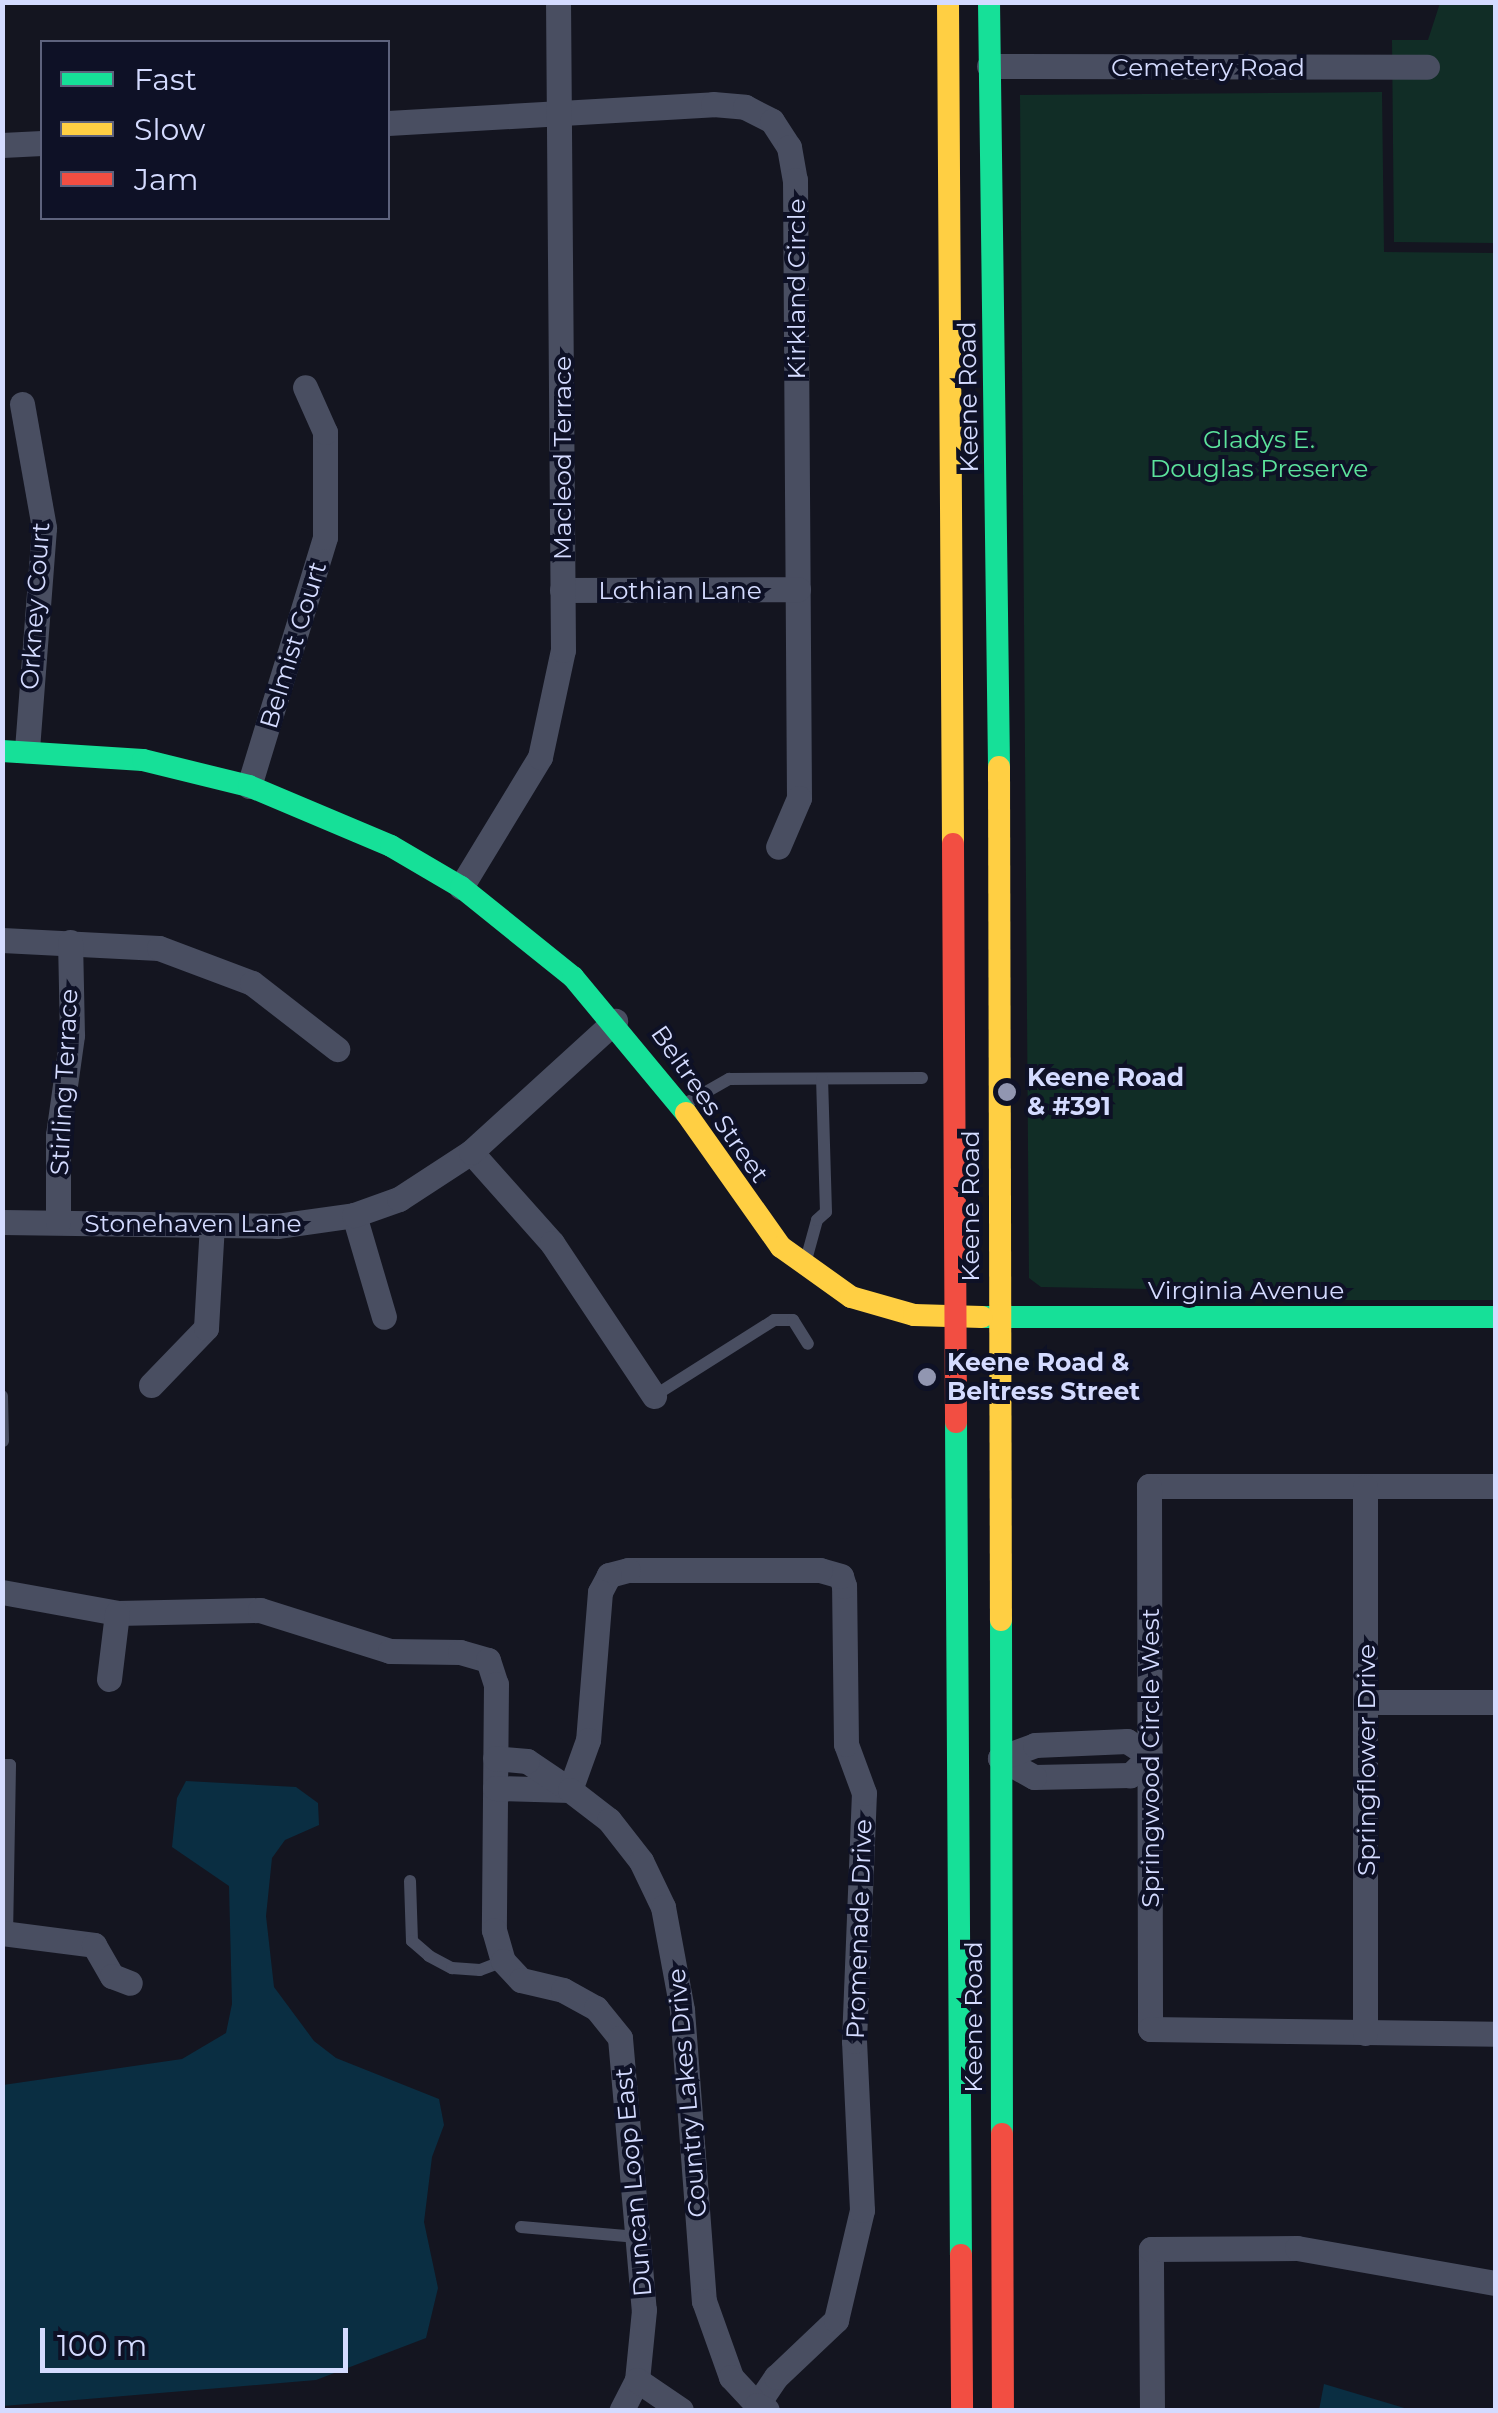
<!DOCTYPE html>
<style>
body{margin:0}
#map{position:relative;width:1498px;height:2413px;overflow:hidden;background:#141520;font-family:Montserrat,sans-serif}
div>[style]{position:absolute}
.green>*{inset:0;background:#112d26}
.water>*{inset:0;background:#0a2e42}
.lane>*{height:12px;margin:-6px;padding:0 6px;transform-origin:6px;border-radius:6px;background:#494e61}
.street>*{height:25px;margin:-12.5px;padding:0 12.5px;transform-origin:12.5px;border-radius:12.5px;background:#494e61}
.fast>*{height:22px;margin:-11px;padding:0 11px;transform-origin:11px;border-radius:11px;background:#16e098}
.slow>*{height:22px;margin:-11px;padding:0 11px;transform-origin:11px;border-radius:11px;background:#ffcf43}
.jam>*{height:22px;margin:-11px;padding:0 11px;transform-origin:11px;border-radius:11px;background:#f24e42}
.dots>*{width:28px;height:28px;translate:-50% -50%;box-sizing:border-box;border:5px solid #0e1126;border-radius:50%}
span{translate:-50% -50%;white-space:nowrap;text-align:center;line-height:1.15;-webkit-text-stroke:8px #0e1126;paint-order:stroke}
.street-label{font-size:25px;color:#d4dbff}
.park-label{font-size:25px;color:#5ce39c}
.poi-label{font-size:25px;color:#d4dbff;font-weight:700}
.left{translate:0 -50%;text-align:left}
.frame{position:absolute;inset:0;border:5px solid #d4dbff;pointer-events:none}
.legend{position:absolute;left:40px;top:40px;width:350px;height:180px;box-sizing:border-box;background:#0e1126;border:2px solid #5d627d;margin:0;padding:12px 18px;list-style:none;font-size:30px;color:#d4dbff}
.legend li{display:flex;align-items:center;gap:20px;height:50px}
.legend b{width:50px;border:2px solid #5d627d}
.scale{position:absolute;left:40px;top:2328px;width:308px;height:45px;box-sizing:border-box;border:5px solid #d4dbff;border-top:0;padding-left:12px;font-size:30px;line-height:35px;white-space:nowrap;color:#d4dbff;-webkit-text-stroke:8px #0e1126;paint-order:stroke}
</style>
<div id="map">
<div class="green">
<i style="clip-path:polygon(1440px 3px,1495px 3px,1495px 243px,1394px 242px,1392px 40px,1428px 40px)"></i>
<i style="clip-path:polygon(1382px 92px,1384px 252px,1495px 253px,1495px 1300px,1311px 1300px,1255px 1291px,1041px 1287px,1029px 1278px,1020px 95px)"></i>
</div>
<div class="water">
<i style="clip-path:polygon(186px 1781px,296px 1787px,318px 1803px,319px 1825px,285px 1840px,272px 1858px,266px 1916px,274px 1987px,314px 2041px,336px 2058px,439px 2099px,444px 2125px,432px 2157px,424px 2222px,438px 2288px,426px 2338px,316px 2380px,3px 2406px,3px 2085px,182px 2059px,226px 2033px,232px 2004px,229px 1886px,172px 1847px,177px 1798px)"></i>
<i style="clip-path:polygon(1324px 2384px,1411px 2410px,1319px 2410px)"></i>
</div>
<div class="lane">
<i style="left:685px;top:1104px;width:51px;rotate:-29.6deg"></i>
<i style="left:729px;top:1079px;width:193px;rotate:-0.3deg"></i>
<i style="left:806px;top:1260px;width:41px;rotate:-74.6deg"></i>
<i style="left:817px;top:1220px;width:12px;rotate:-42deg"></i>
<i style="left:826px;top:1212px;width:133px;rotate:-91.7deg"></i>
<i style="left:2px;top:1396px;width:45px;rotate:88.7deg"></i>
<i style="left:654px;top:1396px;width:142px;rotate:-32.3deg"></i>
<i style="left:774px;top:1320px;width:19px"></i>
<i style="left:793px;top:1320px;width:28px;rotate:58deg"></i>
<i style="left:2px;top:1765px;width:8px"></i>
<i style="left:10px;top:1765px;width:168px;rotate:91deg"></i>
<i style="left:410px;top:1881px;width:60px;rotate:88.1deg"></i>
<i style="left:412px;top:1941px;width:23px;rotate:41deg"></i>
<i style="left:429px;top:1956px;width:26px;rotate:28deg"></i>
<i style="left:452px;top:1968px;width:28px;rotate:4deg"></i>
<i style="left:480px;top:1970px;width:25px;rotate:-21deg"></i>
<i style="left:521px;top:2227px;width:117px;rotate:4.9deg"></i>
</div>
<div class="street">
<i style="left:989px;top:66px;width:438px;rotate:0.1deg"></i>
<i style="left:388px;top:123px;width:326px;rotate:-3.3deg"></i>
<i style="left:713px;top:104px;width:32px;rotate:5deg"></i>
<i style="left:745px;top:107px;width:30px;rotate:27deg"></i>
<i style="left:772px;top:121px;width:31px;rotate:57deg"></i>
<i style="left:789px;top:147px;width:34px;rotate:80deg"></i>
<i style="left:795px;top:180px;width:618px;rotate:89.63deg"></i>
<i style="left:799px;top:798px;width:53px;rotate:113.2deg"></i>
<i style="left:2px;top:145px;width:40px;rotate:-2.9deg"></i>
<i style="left:22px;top:404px;width:126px;rotate:79.9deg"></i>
<i style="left:44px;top:528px;width:223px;rotate:94.4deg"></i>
<i style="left:562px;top:590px;width:236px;rotate:-0.2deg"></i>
<i style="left:249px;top:786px;width:260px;rotate:-73deg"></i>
<i style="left:325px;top:537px;width:105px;rotate:-90deg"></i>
<i style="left:325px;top:432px;width:49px;rotate:-114deg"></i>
<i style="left:461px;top:887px;width:152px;rotate:-58.7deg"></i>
<i style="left:540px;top:757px;width:109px;rotate:-77.9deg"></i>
<i style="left:563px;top:650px;width:648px;rotate:-90.44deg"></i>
<i style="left:2px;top:940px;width:157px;rotate:2.9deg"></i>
<i style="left:159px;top:948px;width:99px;rotate:20.6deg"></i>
<i style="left:252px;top:983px;width:108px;rotate:37.8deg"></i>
<i style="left:471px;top:1152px;width:122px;rotate:48.3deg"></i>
<i style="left:552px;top:1243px;width:184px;rotate:56.3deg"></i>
<i style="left:354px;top:1215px;width:106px;rotate:73.6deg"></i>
<i style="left:2px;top:1222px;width:275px;rotate:0.8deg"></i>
<i style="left:277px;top:1226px;width:78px;rotate:-8.1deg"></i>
<i style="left:354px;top:1215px;width:48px;rotate:-19.6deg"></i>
<i style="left:399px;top:1199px;width:86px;rotate:-33.1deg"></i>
<i style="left:471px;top:1152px;width:195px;rotate:-42.3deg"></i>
<i style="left:58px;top:1222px;width:87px;rotate:-90deg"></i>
<i style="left:58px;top:1135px;width:101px;rotate:-82deg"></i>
<i style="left:72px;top:1035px;width:93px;rotate:-91.2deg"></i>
<i style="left:151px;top:1385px;width:79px;rotate:-46deg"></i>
<i style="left:206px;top:1328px;width:103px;rotate:-86.7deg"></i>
<i style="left:1496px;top:1486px;width:347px;rotate:180deg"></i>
<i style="left:1149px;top:1486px;width:543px;rotate:89.89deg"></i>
<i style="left:1150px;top:2029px;width:346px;rotate:0.8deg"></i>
<i style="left:1365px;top:1487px;width:546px;rotate:90deg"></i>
<i style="left:2px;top:1592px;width:117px;rotate:10.3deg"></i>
<i style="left:117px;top:1613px;width:143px;rotate:-1.2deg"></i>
<i style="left:260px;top:1610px;width:136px;rotate:17.5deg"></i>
<i style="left:390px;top:1651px;width:70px;rotate:0.8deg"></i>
<i style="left:460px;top:1652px;width:29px;rotate:16deg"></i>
<i style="left:488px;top:1660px;width:25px;rotate:72deg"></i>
<i style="left:496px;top:1684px;width:246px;rotate:90.5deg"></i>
<i style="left:494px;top:1930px;width:32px;rotate:74deg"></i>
<i style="left:503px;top:1961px;width:26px;rotate:47deg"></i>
<i style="left:521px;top:1980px;width:43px;rotate:13.4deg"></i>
<i style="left:563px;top:1990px;width:38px;rotate:29deg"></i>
<i style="left:596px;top:2008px;width:38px;rotate:51deg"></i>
<i style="left:620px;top:2038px;width:273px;rotate:85deg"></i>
<i style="left:644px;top:2310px;width:70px;rotate:95.7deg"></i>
<i style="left:637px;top:2380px;width:34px;rotate:117deg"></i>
<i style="left:109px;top:1679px;width:66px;rotate:-83.1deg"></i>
<i style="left:1366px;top:1702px;width:130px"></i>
<i style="left:1127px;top:1741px;width:27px;rotate:33deg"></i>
<i style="left:1150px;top:1756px;width:28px;rotate:136deg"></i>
<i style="left:1130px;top:1775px;width:96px;rotate:178.8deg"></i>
<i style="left:1034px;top:1777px;width:39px;rotate:-151deg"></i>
<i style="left:1000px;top:1758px;width:37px;rotate:-20deg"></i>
<i style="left:1035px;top:1745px;width:92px;rotate:-2.5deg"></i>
<i style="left:495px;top:1788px;width:75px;rotate:1.5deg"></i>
<i style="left:570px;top:1790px;width:52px;rotate:-146deg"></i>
<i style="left:527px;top:1761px;width:32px;rotate:-175deg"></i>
<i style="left:2px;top:1933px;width:93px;rotate:7.4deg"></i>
<i style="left:94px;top:1945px;width:36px;rotate:60deg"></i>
<i style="left:112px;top:1976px;width:19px;rotate:21deg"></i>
<i style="left:637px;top:2380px;width:53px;rotate:34.3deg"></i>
<i style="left:757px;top:2405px;width:34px;rotate:-56deg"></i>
<i style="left:776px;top:2377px;width:83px;rotate:-43.5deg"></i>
<i style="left:836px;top:2320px;width:113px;rotate:-76.7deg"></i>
<i style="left:862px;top:2210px;width:169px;rotate:-92.7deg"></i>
<i style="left:854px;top:2041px;width:248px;rotate:-87.7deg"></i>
<i style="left:864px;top:1793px;width:52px;rotate:-110.2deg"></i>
<i style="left:846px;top:1744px;width:158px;rotate:-90.7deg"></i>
<i style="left:844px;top:1586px;width:10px;rotate:-107deg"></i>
<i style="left:841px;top:1576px;width:22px;rotate:-164deg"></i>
<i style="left:820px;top:1570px;width:192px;rotate:180deg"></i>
<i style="left:628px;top:1570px;width:20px;rotate:165deg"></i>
<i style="left:609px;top:1575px;width:19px;rotate:118deg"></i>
<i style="left:600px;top:1592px;width:148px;rotate:94.6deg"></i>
<i style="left:588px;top:1740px;width:53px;rotate:109.8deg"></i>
<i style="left:570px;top:1790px;width:49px;rotate:37.6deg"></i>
<i style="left:609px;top:1820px;width:52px;rotate:52deg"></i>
<i style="left:641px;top:1861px;width:51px;rotate:64.4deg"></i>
<i style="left:663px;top:1907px;width:105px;rotate:79.5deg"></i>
<i style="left:682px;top:2010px;width:292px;rotate:85.7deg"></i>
<i style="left:704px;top:2301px;width:81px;rotate:70.4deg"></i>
<i style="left:731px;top:2377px;width:38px;rotate:47deg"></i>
<i style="left:757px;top:2405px;width:11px;rotate:27deg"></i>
<i style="left:1152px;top:2410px;width:161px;rotate:-90.4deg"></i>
<i style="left:1151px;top:2249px;width:146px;rotate:-0.4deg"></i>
<i style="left:1297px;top:2248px;width:202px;rotate:10deg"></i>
</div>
<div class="fast">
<i style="left:989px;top:2px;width:765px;rotate:89.25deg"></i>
<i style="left:2px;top:751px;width:141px;rotate:3.7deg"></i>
<i style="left:143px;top:760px;width:109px;rotate:13.8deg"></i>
<i style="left:249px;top:786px;width:154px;rotate:22.9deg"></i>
<i style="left:391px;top:846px;width:81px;rotate:30.4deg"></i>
<i style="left:461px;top:887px;width:144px;rotate:38.8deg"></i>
<i style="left:573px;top:977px;width:177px;rotate:50.3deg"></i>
<i style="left:982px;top:1317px;width:514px"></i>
<i style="left:956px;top:1422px;width:833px;rotate:89.66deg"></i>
<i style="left:1001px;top:1620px;width:514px;rotate:89.89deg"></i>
</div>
<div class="slow">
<i style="left:948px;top:2px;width:842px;rotate:89.66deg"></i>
<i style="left:999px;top:767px;width:853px;rotate:89.87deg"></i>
<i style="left:686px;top:1113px;width:164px;rotate:54.7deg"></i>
<i style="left:781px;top:1247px;width:86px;rotate:35.5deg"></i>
<i style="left:851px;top:1297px;width:66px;rotate:15.9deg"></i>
<i style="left:914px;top:1315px;width:68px;rotate:1.7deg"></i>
</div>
<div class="jam">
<i style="left:953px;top:844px;width:578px;rotate:89.7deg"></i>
<i style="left:1002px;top:2134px;width:276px;rotate:89.8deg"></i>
<i style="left:961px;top:2255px;width:155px;rotate:89.6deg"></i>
</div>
<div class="dots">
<i style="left:1007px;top:1092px;background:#9196b1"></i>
<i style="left:927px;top:1377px;background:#9196b1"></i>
</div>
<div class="street-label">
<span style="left:1208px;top:67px">Cemetery Road</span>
<span style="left:796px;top:289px;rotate:-90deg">Kirkland Circle</span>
<span style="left:968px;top:397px;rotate:-91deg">Keene Road</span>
<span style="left:562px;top:458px;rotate:-90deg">Macleod Terrace</span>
<span style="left:680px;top:590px">Lothian Lane</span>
<span style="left:35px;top:606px;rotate:-86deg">Orkney Court</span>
<span style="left:293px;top:645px;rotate:-73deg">Belmist Court</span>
<span style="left:64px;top:1082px;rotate:-87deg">Stirling Terrace</span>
<span style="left:710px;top:1104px;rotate:55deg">Beltrees Street</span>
<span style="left:970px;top:1206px;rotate:-90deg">Keene Road</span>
<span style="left:193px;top:1223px">Stonehaven Lane</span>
<span style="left:1246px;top:1290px">Virginia Avenue</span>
<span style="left:1150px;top:1758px;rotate:-90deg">Springwood Circle West</span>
<span style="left:1366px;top:1760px;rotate:-90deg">Springflower Drive</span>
<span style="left:859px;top:1929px;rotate:-88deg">Promenade Drive</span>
<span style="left:973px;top:2017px;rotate:-90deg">Keene Road</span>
<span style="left:687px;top:2093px;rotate:-95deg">Country Lakes Drive</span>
<span style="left:633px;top:2182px;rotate:-95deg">Duncan Loop East</span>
</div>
<div class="park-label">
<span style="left:1259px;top:454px">Gladys E.<br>Douglas Preserve</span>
</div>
<div class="poi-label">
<span class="left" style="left:1027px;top:1092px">Keene Road<br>&amp; #391</span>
<span class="left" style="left:947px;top:1377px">Keene Road &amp;<br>Beltress Street</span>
</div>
<div class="frame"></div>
<ul class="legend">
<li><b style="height:12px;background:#16e098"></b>Fast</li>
<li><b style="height:12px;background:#ffcf43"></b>Slow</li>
<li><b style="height:12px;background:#f24e42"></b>Jam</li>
</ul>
<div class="scale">100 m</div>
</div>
